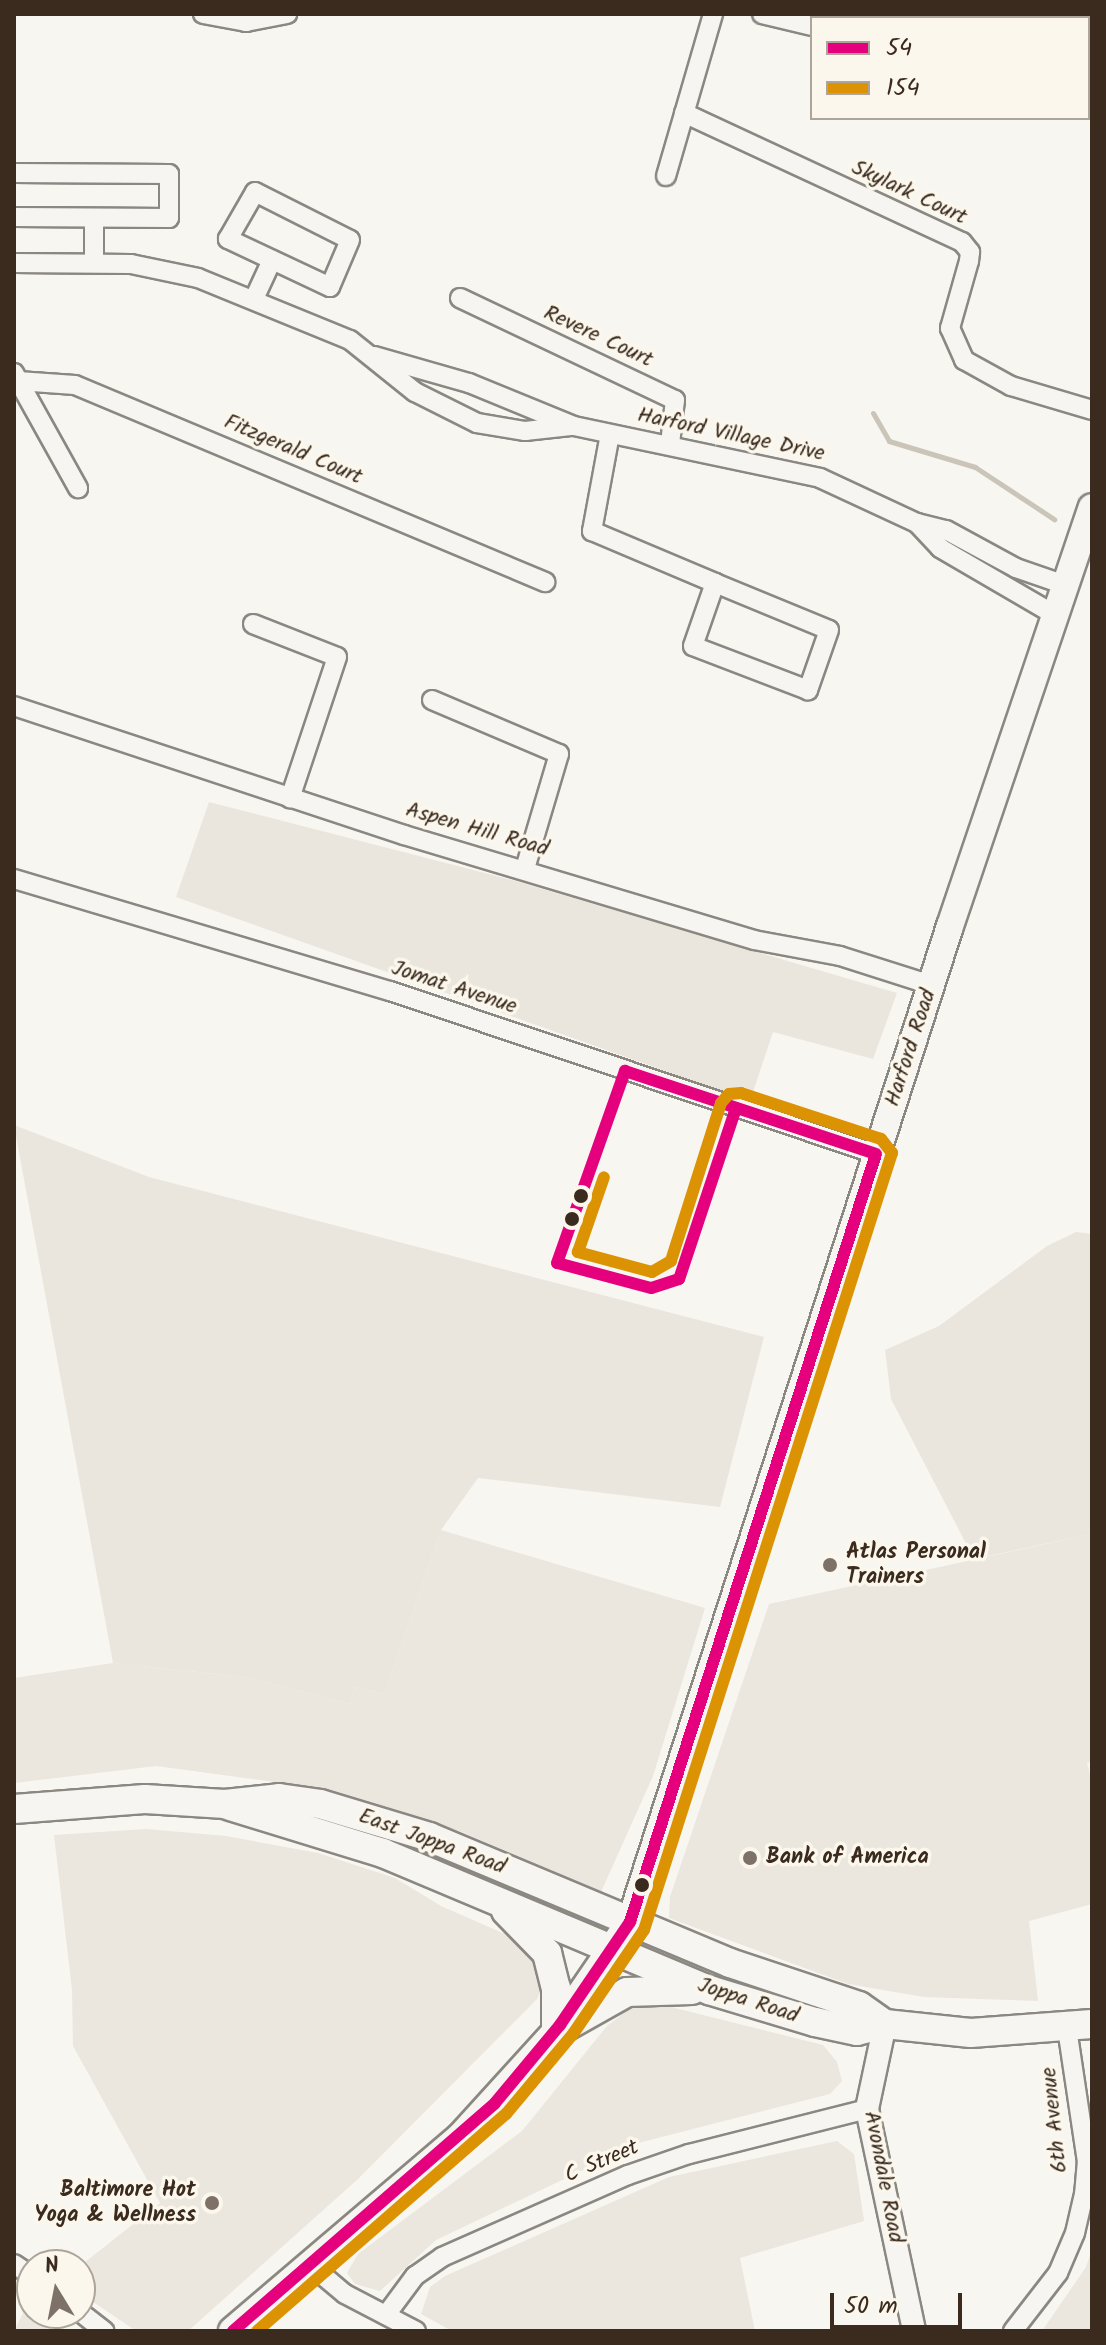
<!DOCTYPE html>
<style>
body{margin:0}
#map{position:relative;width:1106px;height:2345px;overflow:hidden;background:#f8f6f0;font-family:Kalam,sans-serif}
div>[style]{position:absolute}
.built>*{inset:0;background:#ebe6de}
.green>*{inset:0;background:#eae6dd}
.stream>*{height:5px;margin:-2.5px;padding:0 2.5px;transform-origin:2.5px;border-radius:2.5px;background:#cac4b9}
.roads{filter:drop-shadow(2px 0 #8b8781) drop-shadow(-2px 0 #8b8781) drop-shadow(0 2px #8b8781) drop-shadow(0 -2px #8b8781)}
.minor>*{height:18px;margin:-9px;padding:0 9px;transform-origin:9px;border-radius:9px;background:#f6f5f1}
.tertiary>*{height:22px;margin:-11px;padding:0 11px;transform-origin:11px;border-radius:11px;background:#f6f5f1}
.secondary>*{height:26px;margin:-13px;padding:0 13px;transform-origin:13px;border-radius:13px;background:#f6f5f1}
.primary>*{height:28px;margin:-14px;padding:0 14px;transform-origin:14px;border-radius:14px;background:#f6f5f1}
.bus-1>*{height:12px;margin:-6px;padding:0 6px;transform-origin:6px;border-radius:6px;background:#e5007d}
.bus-2>*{height:12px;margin:-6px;padding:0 6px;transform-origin:6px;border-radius:6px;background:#db9304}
.dots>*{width:22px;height:22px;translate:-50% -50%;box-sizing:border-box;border:4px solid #fbf7ec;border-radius:50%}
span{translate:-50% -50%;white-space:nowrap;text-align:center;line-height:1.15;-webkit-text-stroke:7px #fbf7ec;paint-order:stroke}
.street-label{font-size:22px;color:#3b2a1e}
.poi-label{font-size:22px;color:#3b2a1e;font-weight:700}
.left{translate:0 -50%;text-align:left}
.right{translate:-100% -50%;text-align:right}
.frame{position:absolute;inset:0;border:16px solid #3b2a1e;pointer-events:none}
.legend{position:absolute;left:810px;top:16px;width:280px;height:104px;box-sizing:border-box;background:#fbf7ec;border:2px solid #aea59a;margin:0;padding:10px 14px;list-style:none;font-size:24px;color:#3b2a1e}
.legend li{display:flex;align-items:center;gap:16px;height:40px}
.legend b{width:40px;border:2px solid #aea59a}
.north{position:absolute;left:16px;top:2249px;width:80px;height:80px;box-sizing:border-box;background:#fbf7ec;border:2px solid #aea59a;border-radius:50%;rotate:350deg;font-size:22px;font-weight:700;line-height:32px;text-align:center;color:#3b2a1e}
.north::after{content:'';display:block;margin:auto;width:28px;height:36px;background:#7d7168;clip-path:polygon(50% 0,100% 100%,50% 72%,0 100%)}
.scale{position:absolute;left:830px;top:2293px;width:132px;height:36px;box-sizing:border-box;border:4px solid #3b2a1e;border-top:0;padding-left:10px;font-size:24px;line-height:28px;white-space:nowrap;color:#3b2a1e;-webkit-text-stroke:6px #fbf7ec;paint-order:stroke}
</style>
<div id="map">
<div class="built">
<i style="clip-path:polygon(441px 1530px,705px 1608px,653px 1776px,601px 1892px,462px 1832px,327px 1789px,156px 1766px,14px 1783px,14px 1678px,113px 1663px,245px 1677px,350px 1704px,355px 1687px,385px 1694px)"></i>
<i style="clip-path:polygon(1092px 1534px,1092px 1761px,1087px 1763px,1092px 1782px,1092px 1904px,1029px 1921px,1038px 2001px,924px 1997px,848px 1984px,669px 1918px,670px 1897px,769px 1604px)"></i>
<i style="clip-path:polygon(146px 1829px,226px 1836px,318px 1853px,395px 1878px,441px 1906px,523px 1942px,544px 1984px,537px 1999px,358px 2179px,188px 2331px,136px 2331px,80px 2293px,80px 2266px,160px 2203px,73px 2046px,72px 1990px,54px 1835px)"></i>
<i style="clip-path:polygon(655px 2003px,823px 2045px,837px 2062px,842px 2081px,830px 2094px,642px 2142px,436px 2240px,380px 2291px,355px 2284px,347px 2273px,358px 2254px,522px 2131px,607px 2026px,630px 2008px)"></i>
<i style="clip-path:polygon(837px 2141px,854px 2154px,864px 2221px,740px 2258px,755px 2331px,452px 2331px,421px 2314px,430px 2287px,445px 2276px,669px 2177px)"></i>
<i style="clip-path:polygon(1092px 2249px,1092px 2331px,1042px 2331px,1086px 2267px)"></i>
<i style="clip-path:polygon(24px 2311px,55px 2331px,14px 2331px)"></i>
</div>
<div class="green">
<i style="clip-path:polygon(209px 802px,512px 880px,897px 993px,873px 1059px,773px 1032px,750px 1101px,176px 897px)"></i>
<i style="clip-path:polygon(14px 1125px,149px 1177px,764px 1337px,720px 1507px,478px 1478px,441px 1530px,385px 1694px,355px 1687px,350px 1704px,245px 1677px,113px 1663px)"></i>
<i style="clip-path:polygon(1076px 1232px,1092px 1234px,1092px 1534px,974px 1559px,891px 1399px,885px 1350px,939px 1326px,1047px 1246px)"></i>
</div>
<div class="stream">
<i style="left:873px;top:413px;width:32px;rotate:60deg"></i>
<i style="left:889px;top:441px;width:90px;rotate:16.8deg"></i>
<i style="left:975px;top:467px;width:95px;rotate:33.4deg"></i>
</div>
<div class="roads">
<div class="minor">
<i style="left:203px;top:14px;width:44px;rotate:10.5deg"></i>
<i style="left:246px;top:22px;width:42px;rotate:-11deg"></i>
<i style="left:762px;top:14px;width:51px;rotate:13.5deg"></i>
<i style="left:684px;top:113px;width:306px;rotate:24.9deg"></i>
<i style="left:962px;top:242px;width:13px;rotate:51deg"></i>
<i style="left:970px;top:252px;width:9px;rotate:96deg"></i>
<i style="left:969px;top:261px;width:70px;rotate:105.8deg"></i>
<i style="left:950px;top:328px;width:35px;rotate:66deg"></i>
<i style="left:964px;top:360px;width:54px;rotate:29deg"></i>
<i style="left:1011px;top:386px;width:84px;rotate:16.5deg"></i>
<i style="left:14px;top:173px;width:155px;rotate:0.4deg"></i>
<i style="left:169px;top:174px;width:44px;rotate:90deg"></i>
<i style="left:169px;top:218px;width:155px;rotate:-179.6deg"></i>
<i style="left:666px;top:176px;width:169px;rotate:-73.8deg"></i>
<i style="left:255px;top:192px;width:106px;rotate:26.8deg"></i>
<i style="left:350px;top:240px;width:51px;rotate:113.1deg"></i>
<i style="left:330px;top:287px;width:113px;rotate:-154.8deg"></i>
<i style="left:228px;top:239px;width:54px;rotate:-60.1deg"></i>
<i style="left:94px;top:218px;width:45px;rotate:90deg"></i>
<i style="left:14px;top:263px;width:117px;rotate:0.5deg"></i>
<i style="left:131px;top:264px;width:68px;rotate:11.8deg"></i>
<i style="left:198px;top:278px;width:164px;rotate:22.2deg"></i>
<i style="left:350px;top:340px;width:83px;rotate:38.7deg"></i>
<i style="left:415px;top:392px;width:69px;rotate:26.6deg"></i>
<i style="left:477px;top:423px;width:49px;rotate:9.5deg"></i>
<i style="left:525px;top:431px;width:46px;rotate:-6.2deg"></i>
<i style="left:460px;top:298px;width:238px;rotate:25.4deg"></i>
<i style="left:675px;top:400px;width:44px;rotate:96.5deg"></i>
<i style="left:254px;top:299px;width:43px;rotate:-65.2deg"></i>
<i style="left:374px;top:356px;width:99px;rotate:15.9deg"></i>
<i style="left:469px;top:383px;width:113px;rotate:22.3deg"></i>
<i style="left:574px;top:426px;width:251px;rotate:11.9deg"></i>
<i style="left:820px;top:478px;width:107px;rotate:24.9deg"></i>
<i style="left:917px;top:523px;width:30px;rotate:14deg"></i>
<i style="left:946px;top:530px;width:80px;rotate:28.5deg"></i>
<i style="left:1016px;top:568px;width:52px;rotate:19.1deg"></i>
<i style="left:14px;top:373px;width:132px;rotate:60.9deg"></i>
<i style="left:18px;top:381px;width:57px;rotate:4deg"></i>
<i style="left:75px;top:385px;width:510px;rotate:22.74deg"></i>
<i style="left:610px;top:434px;width:99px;rotate:100.5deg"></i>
<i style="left:592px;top:531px;width:134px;rotate:22.9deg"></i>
<i style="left:715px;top:583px;width:123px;rotate:22.4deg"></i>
<i style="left:829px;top:630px;width:64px;rotate:109.3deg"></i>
<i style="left:808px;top:690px;width:123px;rotate:-159.1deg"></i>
<i style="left:693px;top:646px;width:67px;rotate:-70.8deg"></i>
<i style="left:917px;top:523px;width:34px;rotate:47deg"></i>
<i style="left:940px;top:548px;width:133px;rotate:30.2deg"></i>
<i style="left:253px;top:624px;width:90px;rotate:21.4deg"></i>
<i style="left:337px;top:657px;width:149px;rotate:108.4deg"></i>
<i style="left:432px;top:700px;width:138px;rotate:23deg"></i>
<i style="left:559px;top:754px;width:120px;rotate:106.5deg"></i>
<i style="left:14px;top:706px;width:411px;rotate:18.3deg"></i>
<i style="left:404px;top:835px;width:365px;rotate:16.7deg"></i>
<i style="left:754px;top:940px;width:87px;rotate:10.5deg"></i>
<i style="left:840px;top:956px;width:96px;rotate:17.7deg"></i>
<i style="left:14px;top:879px;width:392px;rotate:16.6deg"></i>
<i style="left:390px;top:991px;width:513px;rotate:18.54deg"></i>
<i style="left:308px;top:2263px;width:48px;rotate:40deg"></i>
<i style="left:345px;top:2294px;width:80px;rotate:27.5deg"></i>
<i style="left:14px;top:2264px;width:22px;rotate:34deg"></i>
<i style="left:80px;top:2312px;width:31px;rotate:38deg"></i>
<i style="left:386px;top:2315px;width:49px;rotate:-53.4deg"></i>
<i style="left:415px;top:2276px;width:33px;rotate:-35deg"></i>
<i style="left:442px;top:2257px;width:203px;rotate:-23.8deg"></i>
<i style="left:628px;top:2175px;width:65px;rotate:-19deg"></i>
<i style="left:689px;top:2154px;width:184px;rotate:-14.2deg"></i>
<i style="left:1013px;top:2331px;width:73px;rotate:-52.2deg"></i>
<i style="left:1058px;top:2273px;width:43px;rotate:-67deg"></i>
<i style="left:1075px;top:2233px;width:39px;rotate:-77deg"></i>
<i style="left:1084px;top:2195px;width:33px;rotate:-85deg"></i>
<i style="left:1087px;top:2162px;width:135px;rotate:-98.5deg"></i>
</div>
<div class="tertiary">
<i style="left:885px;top:2024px;width:87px;rotate:102deg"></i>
<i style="left:867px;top:2109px;width:227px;rotate:78deg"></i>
</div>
<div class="secondary">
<i style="left:630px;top:1922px;width:1046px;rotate:-72.19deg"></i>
<i style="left:950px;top:926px;width:442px;rotate:-71.3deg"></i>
</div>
<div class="primary">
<i style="left:230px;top:1806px;width:160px;rotate:17.1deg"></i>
<i style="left:383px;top:1853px;width:354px;rotate:22.8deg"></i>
<i style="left:709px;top:1990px;width:111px;rotate:16.8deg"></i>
<i style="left:815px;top:2022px;width:43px;rotate:12.1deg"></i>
<i style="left:857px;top:2031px;width:29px;rotate:-14deg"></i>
<i style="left:885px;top:2024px;width:86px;rotate:6deg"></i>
<i style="left:971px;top:2033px;width:121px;rotate:-4.3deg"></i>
<i style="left:14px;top:1809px;width:131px;rotate:-4.4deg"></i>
<i style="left:145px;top:1799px;width:80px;rotate:3.6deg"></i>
<i style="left:225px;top:1804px;width:54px;rotate:-6.3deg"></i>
<i style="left:279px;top:1798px;width:41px;rotate:8.3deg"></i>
<i style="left:320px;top:1804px;width:114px;rotate:16.8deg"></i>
<i style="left:429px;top:1837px;width:326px;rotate:22.7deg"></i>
<i style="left:730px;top:1963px;width:136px;rotate:18.4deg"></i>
<i style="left:859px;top:2006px;width:32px;rotate:35deg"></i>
<i style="left:506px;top:1911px;width:59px;rotate:45.7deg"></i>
<i style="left:547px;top:1953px;width:36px;rotate:76deg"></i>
<i style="left:556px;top:1988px;width:44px;rotate:90deg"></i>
<i style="left:563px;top:2021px;width:107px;rotate:-55.7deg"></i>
<i style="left:233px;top:2331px;width:298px;rotate:-40.4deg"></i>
<i style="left:460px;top:2138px;width:143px;rotate:-47.8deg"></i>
<i style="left:556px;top:2032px;width:81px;rotate:-29.4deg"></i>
<i style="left:627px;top:1992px;width:65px;rotate:-1.8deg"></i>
</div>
</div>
<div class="bus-1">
<i style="left:736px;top:1108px;width:180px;rotate:108.4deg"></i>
<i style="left:679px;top:1279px;width:29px;rotate:162deg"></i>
<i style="left:651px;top:1288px;width:97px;rotate:-165.1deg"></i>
<i style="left:557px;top:1263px;width:204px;rotate:-70.5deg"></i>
<i style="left:625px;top:1071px;width:264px;rotate:18.3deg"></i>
<i style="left:233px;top:2331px;width:347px;rotate:-41deg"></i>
<i style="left:495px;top:2103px;width:102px;rotate:-50.2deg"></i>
<i style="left:560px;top:2025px;width:125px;rotate:-55.8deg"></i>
<i style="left:630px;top:1922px;width:806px;rotate:-72.24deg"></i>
</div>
<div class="bus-2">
<i style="left:257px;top:2331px;width:330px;rotate:-41.1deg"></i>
<i style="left:506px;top:2114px;width:104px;rotate:-50.1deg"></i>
<i style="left:573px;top:2034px;width:126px;rotate:-55.7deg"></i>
<i style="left:644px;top:1930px;width:816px;rotate:-72.3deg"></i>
<i style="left:892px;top:1153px;width:18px;rotate:-128deg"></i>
<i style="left:881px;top:1139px;width:147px;rotate:-161.8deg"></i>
<i style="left:741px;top:1093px;width:12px;rotate:175deg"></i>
<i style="left:729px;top:1094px;width:12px;rotate:132deg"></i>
<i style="left:721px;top:1103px;width:166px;rotate:107.6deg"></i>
<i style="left:671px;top:1261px;width:22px;rotate:150deg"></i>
<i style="left:652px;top:1272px;width:77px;rotate:-164.9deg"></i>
<i style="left:578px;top:1252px;width:79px;rotate:-70.9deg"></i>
</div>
<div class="dots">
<i style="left:581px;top:1196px;background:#3b2a1e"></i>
<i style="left:572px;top:1219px;background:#3b2a1e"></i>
<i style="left:830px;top:1565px;background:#7d7168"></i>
<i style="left:750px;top:1858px;background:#7d7168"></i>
<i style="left:642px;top:1885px;background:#3b2a1e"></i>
<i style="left:212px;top:2203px;background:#7d7168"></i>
</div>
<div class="street-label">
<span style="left:909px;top:193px;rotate:25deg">Skylark Court</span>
<span style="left:598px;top:337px;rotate:25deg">Revere Court</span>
<span style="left:731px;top:435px;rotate:12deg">Harford Village Drive</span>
<span style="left:293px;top:450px;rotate:23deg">Fitzgerald Court</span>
<span style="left:477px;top:830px;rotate:16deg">Aspen Hill Road</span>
<span style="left:454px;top:988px;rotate:18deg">Jomat Avenue</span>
<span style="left:911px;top:1048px;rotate:-72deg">Harford Road</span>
<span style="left:432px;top:1842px;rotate:20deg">East Joppa Road</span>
<span style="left:748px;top:2001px;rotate:18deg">Joppa Road</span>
<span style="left:1055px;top:2120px;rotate:-96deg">6th Avenue</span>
<span style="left:602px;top:2162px;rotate:-23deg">C Street</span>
<span style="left:883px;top:2177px;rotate:79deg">Avondale Road</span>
</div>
<div class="poi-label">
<span class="left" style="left:846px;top:1565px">Atlas Personal<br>Trainers</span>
<span class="left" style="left:766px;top:1858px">Bank of America</span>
<span class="right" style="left:196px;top:2203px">Baltimore Hot<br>Yoga &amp; Wellness</span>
</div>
<div class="frame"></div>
<ul class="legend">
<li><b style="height:10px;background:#e5007d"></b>54</li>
<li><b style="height:10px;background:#db9304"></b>154</li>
</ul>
<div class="north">N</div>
<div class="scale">50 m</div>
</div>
